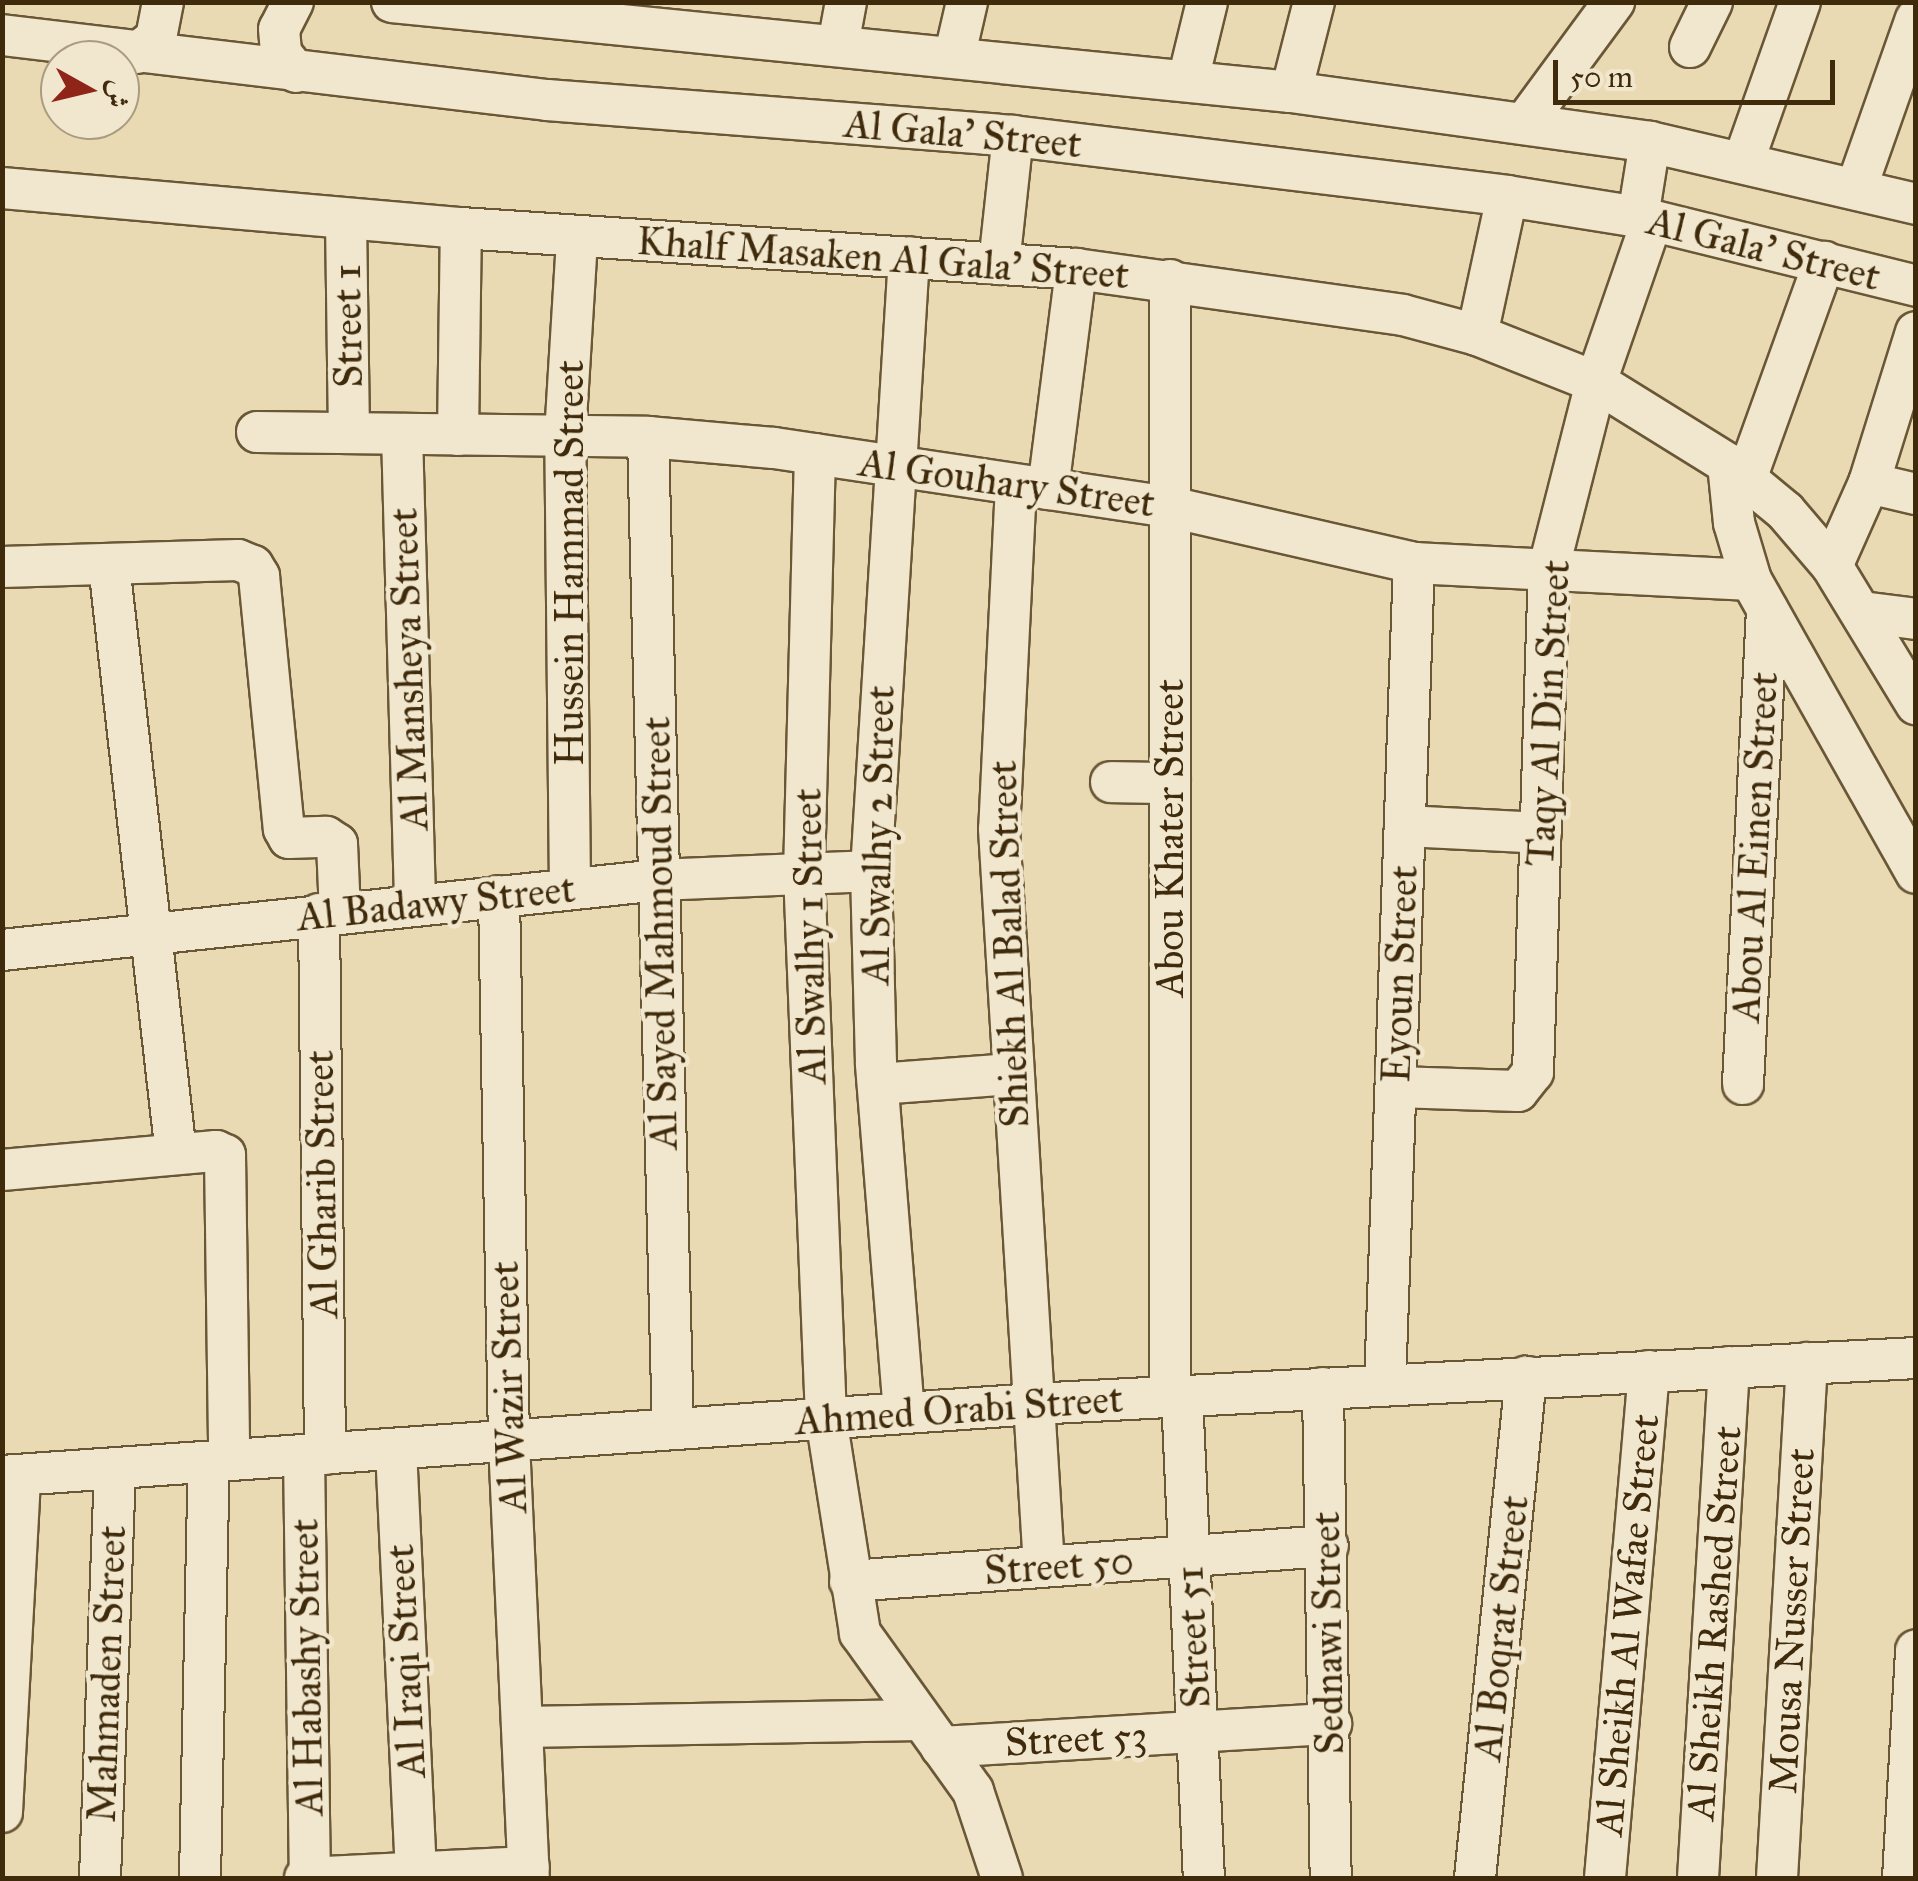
<!DOCTYPE html>
<meta charset="utf-8">
<style>
body{margin:0}
#map{position:relative;width:1918px;height:1881px;overflow:hidden;background:#eadab3;font-family:"IM FELL Great Primer",Amiri,serif}
div>[style]{position:absolute}
.roads{filter:drop-shadow(2px 0 #6a5736) drop-shadow(-2px 0 #6a5736) drop-shadow(0 2px #6a5736) drop-shadow(0 -2px #6a5736)}
.minor>*{height:40px;margin:-20px;padding:0 20px;transform-origin:20px;border-radius:20px;background:#f1e7ce}
span{translate:-50% -50%;white-space:nowrap;text-align:center;line-height:1.15;-webkit-text-stroke:9px #f1e7ce;paint-order:stroke}
.street-label{font-size:40px;color:#3f2b0c}
.frame{position:absolute;inset:0;border:5px solid #3f2b0c;pointer-events:none}
.north{position:absolute;left:40px;top:40px;width:100px;height:100px;box-sizing:border-box;background:#f1e7ce;border:2px solid #aa9c80;border-radius:50%;rotate:98deg;font-size:28px;font-weight:700;line-height:40px;text-align:center;color:#3f2b0c}
.north::after{content:'';display:block;margin:auto;width:35px;height:45px;background:#8f2418;clip-path:polygon(50% 0,100% 100%,50% 72%,0 100%)}
.scale{position:absolute;left:1553px;top:60px;width:282px;height:45px;box-sizing:border-box;border:5px solid #3f2b0c;border-top:0;padding-left:12px;font-size:30px;line-height:35px;white-space:nowrap;color:#3f2b0c;-webkit-text-stroke:8px #f1e7ce;paint-order:stroke}
</style>
<div id="map">
<div class="roads">
<div class="minor">
<i style="left:293px;top:2px;width:30px;rotate:117deg"></i>
<i style="left:279px;top:29px;width:24px;rotate:85deg"></i>
<i style="left:281px;top:53px;width:24px;rotate:52deg"></i>
<i style="left:392px;top:2px;width:903px;rotate:5.72deg"></i>
<i style="left:1291px;top:92px;width:362px;rotate:7.9deg"></i>
<i style="left:1650px;top:142px;width:273px;rotate:13.1deg"></i>
<i style="left:2px;top:35px;width:549px;rotate:6.8deg"></i>
<i style="left:547px;top:100px;width:467px;rotate:4.4deg"></i>
<i style="left:1013px;top:136px;width:498px;rotate:6.9deg"></i>
<i style="left:1507px;top:196px;width:133px;rotate:9.1deg"></i>
<i style="left:1638px;top:217px;width:286px;rotate:13.9deg"></i>
<i style="left:838px;top:45px;width:44px;rotate:-79.5deg"></i>
<i style="left:1690px;top:47px;width:50px;rotate:-63.9deg"></i>
<i style="left:137px;top:53px;width:24px;rotate:-38deg"></i>
<i style="left:156px;top:38px;width:37px;rotate:-79deg"></i>
<i style="left:955px;top:54px;width:53px;rotate:-77deg"></i>
<i style="left:1188px;top:80px;width:80px;rotate:-76.3deg"></i>
<i style="left:1291px;top:92px;width:93px;rotate:-75.7deg"></i>
<i style="left:1524px;top:124px;width:152px;rotate:-53.6deg"></i>
<i style="left:1744px;top:160px;width:168px;rotate:-70.5deg"></i>
<i style="left:2px;top:188px;width:461px;rotate:5deg"></i>
<i style="left:461px;top:228px;width:616px;rotate:3.81deg"></i>
<i style="left:1076px;top:269px;width:330px;rotate:8deg"></i>
<i style="left:1403px;top:315px;width:77px;rotate:15.1deg"></i>
<i style="left:1477px;top:335px;width:128px;rotate:21.6deg"></i>
<i style="left:1596px;top:382px;width:155px;rotate:31.8deg"></i>
<i style="left:1728px;top:464px;width:74px;rotate:39.5deg"></i>
<i style="left:1785px;top:511px;width:72px;rotate:49.5deg"></i>
<i style="left:1832px;top:566px;width:162px;rotate:58.7deg"></i>
<i style="left:1856px;top:189px;width:180px;rotate:-70.6deg"></i>
<i style="left:1638px;top:217px;width:76px;rotate:-80.9deg"></i>
<i style="left:346px;top:219px;width:214px;rotate:89.2deg"></i>
<i style="left:999px;top:264px;width:129px;rotate:-83.8deg"></i>
<i style="left:1477px;top:335px;width:142px;rotate:-77.8deg"></i>
<i style="left:257px;top:432px;width:391px;rotate:0.7deg"></i>
<i style="left:648px;top:437px;width:126px;rotate:5deg"></i>
<i style="left:774px;top:448px;width:400px;rotate:8.5deg"></i>
<i style="left:1170px;top:507px;width:250px;rotate:12.9deg"></i>
<i style="left:1414px;top:563px;width:337px;rotate:2.9deg"></i>
<i style="left:402px;top:434px;width:471px;rotate:88.4deg"></i>
<i style="left:458px;top:435px;width:207px;rotate:-89.2deg"></i>
<i style="left:648px;top:437px;width:992px;rotate:88.56deg"></i>
<i style="left:815px;top:454px;width:418px;rotate:91.5deg"></i>
<i style="left:804px;top:872px;width:546px;rotate:87.69deg"></i>
<i style="left:826px;top:1418px;width:218px;rotate:81deg"></i>
<i style="left:860px;top:1633px;width:194px;rotate:54.4deg"></i>
<i style="left:973px;top:1791px;width:92px;rotate:71.6deg"></i>
<i style="left:1728px;top:464px;width:59px;rotate:84.2deg"></i>
<i style="left:1734px;top:523px;width:59px;rotate:73.4deg"></i>
<i style="left:1751px;top:580px;width:336px;rotate:60.6deg"></i>
<i style="left:1746px;top:479px;width:231px;rotate:-70.2deg"></i>
<i style="left:1869px;top:483px;width:48px;rotate:13.2deg"></i>
<i style="left:1016px;top:485px;width:344px;rotate:92.8deg"></i>
<i style="left:999px;top:829px;width:739px;rotate:86.51deg"></i>
<i style="left:1048px;top:489px;width:222px;rotate:-82.7deg"></i>
<i style="left:109px;top:565px;width:593px;rotate:83.51deg"></i>
<i style="left:1832px;top:566px;width:91px;rotate:-66deg"></i>
<i style="left:1869px;top:483px;width:158px;rotate:-72.7deg"></i>
<i style="left:2px;top:567px;width:236px;rotate:-1.7deg"></i>
<i style="left:238px;top:560px;width:16px;rotate:22deg"></i>
<i style="left:253px;top:566px;width:12px;rotate:59deg"></i>
<i style="left:259px;top:576px;width:254px;rotate:84.4deg"></i>
<i style="left:284px;top:829px;width:10px;rotate:61deg"></i>
<i style="left:289px;top:838px;width:37px;rotate:-2deg"></i>
<i style="left:326px;top:837px;width:13px;rotate:32deg"></i>
<i style="left:337px;top:844px;width:68px;rotate:87.5deg"></i>
<i style="left:1862px;top:612px;width:54px;rotate:7.4deg"></i>
<i style="left:1111px;top:782px;width:59px;rotate:1deg"></i>
<i style="left:1405px;top:826px;width:136px;rotate:2.9deg"></i>
<i style="left:570px;top:889px;width:453px;rotate:-90.6deg"></i>
<i style="left:565px;top:436px;width:199px;rotate:-86.5deg"></i>
<i style="left:499px;top:896px;width:546px;rotate:88.95deg"></i>
<i style="left:509px;top:1442px;width:436px;rotate:87.4deg"></i>
<i style="left:319px;top:914px;width:540px;rotate:89.36deg"></i>
<i style="left:2px;top:950px;width:661px;rotate:-6.08deg"></i>
<i style="left:659px;top:880px;width:212px;rotate:-2.4deg"></i>
<i style="left:878px;top:1084px;width:134px;rotate:-4.3deg"></i>
<i style="left:1743px;top:1084px;width:475px;rotate:-87.1deg"></i>
<i style="left:1396px;top:1087px;width:122px;rotate:1.9deg"></i>
<i style="left:1518px;top:1091px;width:24px;rotate:-52deg"></i>
<i style="left:1533px;top:1072px;width:505px;rotate:-88.19deg"></i>
<i style="left:1549px;top:567px;width:191px;rotate:-75.7deg"></i>
<i style="left:1596px;top:382px;width:171px;rotate:-70.9deg"></i>
<i style="left:2px;top:1170px;width:215px;rotate:-5.1deg"></i>
<i style="left:216px;top:1151px;width:10px;rotate:24deg"></i>
<i style="left:225px;top:1155px;width:305px;rotate:89.2deg"></i>
<i style="left:1385px;top:1384px;width:822px;rotate:-87.98deg"></i>
<i style="left:1323px;top:1388px;width:490px;rotate:89.1deg"></i>
<i style="left:1182px;top:1396px;width:483px;rotate:87.4deg"></i>
<i style="left:1170px;top:1397px;width:1117px;rotate:-90deg"></i>
<i style="left:904px;top:1413px;width:351px;rotate:-94.6deg"></i>
<i style="left:876px;top:1063px;width:192px;rotate:-91.5deg"></i>
<i style="left:871px;top:871px;width:615px;rotate:-86.46deg"></i>
<i style="left:396px;top:1449px;width:424px;rotate:87.3deg"></i>
<i style="left:304px;top:1455px;width:423px;rotate:89.2deg"></i>
<i style="left:2px;top:1476px;width:1034px;rotate:-3.99deg"></i>
<i style="left:1033px;top:1404px;width:884px;rotate:-2.98deg"></i>
<i style="left:850px;top:1581px;width:479px;rotate:-4.2deg"></i>
<i style="left:522px;top:1727px;width:398px;rotate:-1deg"></i>
<i style="left:941px;top:1747px;width:391px;rotate:-3.4deg"></i>
<i style="left:2px;top:1812px;width:337px;rotate:-86.9deg"></i>
<i style="left:100px;top:1878px;width:409px;rotate:-87.9deg"></i>
<i style="left:200px;top:1878px;width:416px;rotate:-88.8deg"></i>
<i style="left:305px;top:1878px;width:224px;rotate:-2.8deg"></i>
<i style="left:1475px;top:1878px;width:504px;rotate:-84.19deg"></i>
<i style="left:1605px;top:1878px;width:509px;rotate:-85.04deg"></i>
<i style="left:1698px;top:1878px;width:512px;rotate:-86.53deg"></i>
<i style="left:1777px;top:1878px;width:516px;rotate:-86.67deg"></i>
<i style="left:1903px;top:1878px;width:228px;rotate:-86.7deg"></i>
</div>
</div>
<div class="street-label">
<span style="left:963px;top:134px;rotate:5deg">Al Gala' Street</span>
<span style="left:1764px;top:249px;rotate:14deg">Al Gala' Street</span>
<span style="left:883px;top:258px;rotate:4deg">Khalf Masaken Al Gala' Street</span>
<span style="left:348px;top:326px;rotate:-91deg">Street 1</span>
<span style="left:1007px;top:483px;rotate:8deg">Al Gouhary Street</span>
<span style="left:570px;top:563px;rotate:-90deg">Hussein Hammad Street</span>
<span style="left:409px;top:669px;rotate:-92deg">Al Mansheya Street</span>
<span style="left:1548px;top:713px;rotate:-87deg">Taqy Al Din Street</span>
<span style="left:878px;top:835px;rotate:-89deg">Al Swalhy 2 Street</span>
<span style="left:1170px;top:838px;rotate:-90deg">Abou Khater Street</span>
<span style="left:1755px;top:847px;rotate:-87deg">Abou Al Einen Street</span>
<span style="left:436px;top:903px;rotate:-6deg">Al Badawy Street</span>
<span style="left:660px;top:933px;rotate:-91deg">Al Sayed Mahmoud Street</span>
<span style="left:810px;top:936px;rotate:-91deg">Al Swalhy 1 Street</span>
<span style="left:1009px;top:944px;rotate:-92deg">Shiekh Al Balad Street</span>
<span style="left:1400px;top:974px;rotate:-88deg">Eyoun Street</span>
<span style="left:322px;top:1184px;rotate:-91deg">Al Gharib Street</span>
<span style="left:509px;top:1387px;rotate:-92deg">Al Wazir Street</span>
<span style="left:959px;top:1410px;rotate:-4deg">Ahmed Orabi Street</span>
<span style="left:1059px;top:1566px;rotate:-4deg">Street 50</span>
<span style="left:1792px;top:1621px;rotate:-87deg">Mousa Nusser Street</span>
<span style="left:1714px;top:1623px;rotate:-86deg">Al Sheikh Rashed Street</span>
<span style="left:1627px;top:1625px;rotate:-85deg">Al Sheikh Al Wafae Street</span>
<span style="left:1501px;top:1628px;rotate:-84deg">Al Boqrat Street</span>
<span style="left:1328px;top:1633px;rotate:-91deg">Sednawi Street</span>
<span style="left:1193px;top:1637px;rotate:-93deg">Street 51</span>
<span style="left:406px;top:1661px;rotate:-93deg">Al Iraqi Street</span>
<span style="left:307px;top:1667px;rotate:-91deg">Al Habashy Street</span>
<span style="left:107px;top:1674px;rotate:-88deg">Mahmaden Street</span>
<span style="left:1076px;top:1739px;rotate:-3deg">Street 53</span>
</div>
<div class="frame"></div>
<div class="north">ش</div>
<div class="scale">50 m</div>
</div>
